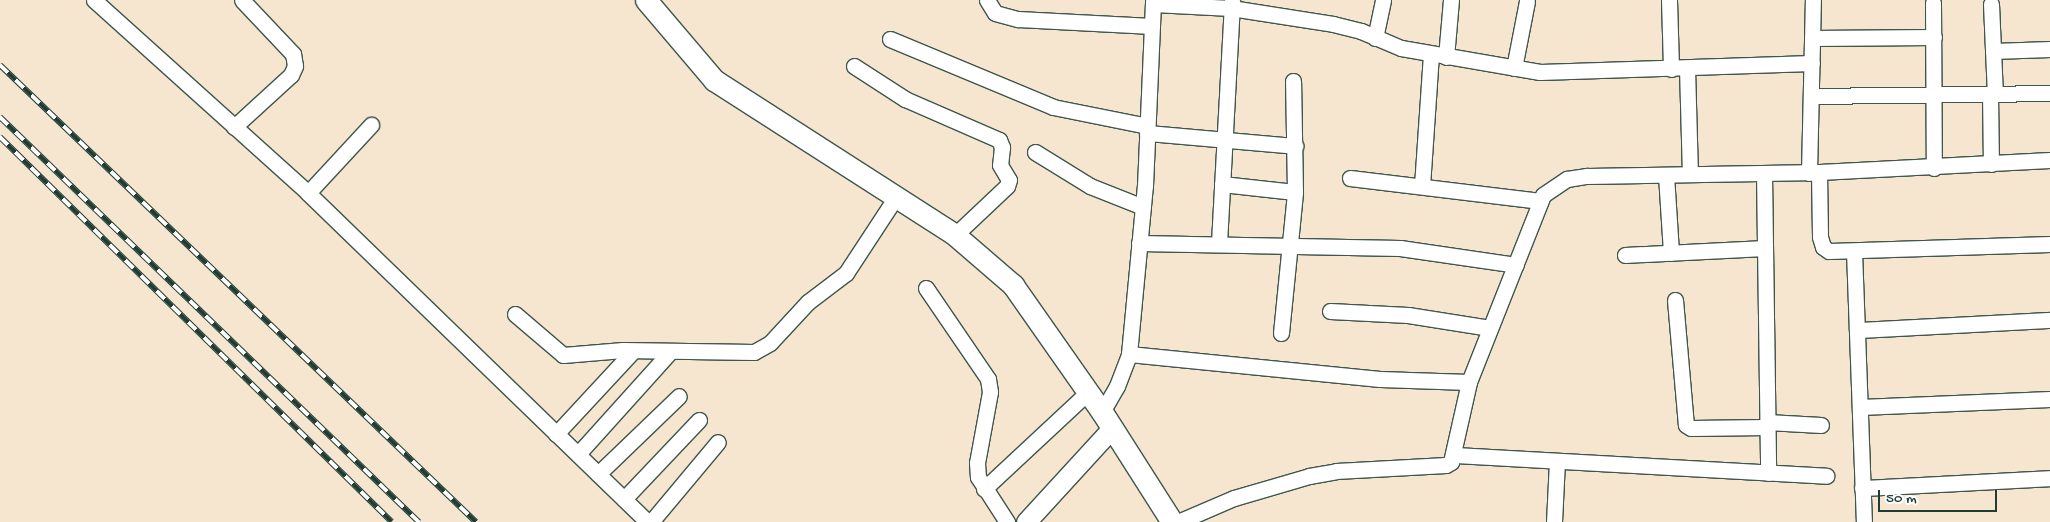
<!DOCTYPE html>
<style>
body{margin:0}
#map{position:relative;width:2050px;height:522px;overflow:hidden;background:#f6e6d0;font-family:"Gochi Hand",sans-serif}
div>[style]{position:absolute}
.roads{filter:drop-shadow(1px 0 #3f564b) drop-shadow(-1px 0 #3f564b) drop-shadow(0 1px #3f564b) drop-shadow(0 -1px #3f564b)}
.minor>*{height:15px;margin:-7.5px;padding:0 7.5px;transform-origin:7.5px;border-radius:7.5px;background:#fff}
.tertiary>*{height:19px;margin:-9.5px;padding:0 9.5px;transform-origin:9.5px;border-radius:9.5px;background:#fff}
.secondary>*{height:21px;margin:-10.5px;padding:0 10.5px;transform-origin:10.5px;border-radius:10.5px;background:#fff}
.rail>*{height:5.5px;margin-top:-2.75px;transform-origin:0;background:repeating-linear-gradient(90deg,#fff 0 11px,#1f3d34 0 22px);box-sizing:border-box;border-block:1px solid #1f3d34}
span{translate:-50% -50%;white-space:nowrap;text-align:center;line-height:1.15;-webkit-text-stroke:4px #fff;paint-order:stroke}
.scale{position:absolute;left:1878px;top:490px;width:119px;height:22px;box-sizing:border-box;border:2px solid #1f3d34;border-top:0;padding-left:6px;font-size:15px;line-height:18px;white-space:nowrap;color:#1f3d34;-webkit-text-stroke:4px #fff;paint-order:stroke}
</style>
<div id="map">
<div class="roads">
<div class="minor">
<i style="left:94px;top:0;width:288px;rotate:42deg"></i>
<i style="left:308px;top:193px;width:473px;rotate:44.1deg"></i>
<i style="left:987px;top:0;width:15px;rotate:58deg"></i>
<i style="left:995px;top:13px;width:24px;rotate:15deg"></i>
<i style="left:1018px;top:19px;width:134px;rotate:3deg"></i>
<i style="left:1669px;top:0;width:69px;rotate:88.3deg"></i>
<i style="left:1933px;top:3px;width:165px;rotate:89.7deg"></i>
<i style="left:1153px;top:4px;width:78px;rotate:2.9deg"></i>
<i style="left:1231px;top:8px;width:103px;rotate:8.9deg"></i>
<i style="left:1333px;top:24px;width:29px;rotate:14deg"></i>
<i style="left:1361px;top:31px;width:43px;rotate:23deg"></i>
<i style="left:1401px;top:48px;width:141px;rotate:9.8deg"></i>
<i style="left:1540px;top:72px;width:272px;rotate:-1.9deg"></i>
<i style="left:1991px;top:4px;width:90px;rotate:87.5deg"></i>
<i style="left:1375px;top:38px;width:39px;rotate:-78deg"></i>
<i style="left:1812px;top:38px;width:122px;rotate:-0.5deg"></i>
<i style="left:890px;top:39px;width:177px;rotate:22.6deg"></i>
<i style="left:1053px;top:107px;width:96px;rotate:11.4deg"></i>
<i style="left:1993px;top:51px;width:57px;rotate:-2deg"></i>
<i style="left:1446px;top:57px;width:57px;rotate:-85deg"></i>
<i style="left:854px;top:66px;width:61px;rotate:32.9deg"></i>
<i style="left:905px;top:99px;width:103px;rotate:23.6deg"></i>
<i style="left:999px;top:140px;width:8px;rotate:67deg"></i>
<i style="left:1002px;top:147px;width:18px;rotate:96deg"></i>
<i style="left:1000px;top:165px;width:17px;rotate:59deg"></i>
<i style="left:1009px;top:180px;width:6px;rotate:108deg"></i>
<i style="left:1007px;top:186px;width:71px;rotate:136.7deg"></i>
<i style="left:1514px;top:68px;width:68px;rotate:-79deg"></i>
<i style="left:1687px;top:68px;width:106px;rotate:88.4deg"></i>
<i style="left:1990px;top:94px;width:70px;rotate:89.2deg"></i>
<i style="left:1811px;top:96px;width:239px;rotate:-0.7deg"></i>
<i style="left:234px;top:127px;width:77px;rotate:-42.4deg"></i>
<i style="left:291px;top:75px;width:10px;rotate:-66deg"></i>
<i style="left:295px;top:66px;width:12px;rotate:-99deg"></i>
<i style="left:293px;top:54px;width:74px;rotate:-133.4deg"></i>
<i style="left:1147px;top:133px;width:149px;rotate:5deg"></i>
<i style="left:1035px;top:152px;width:65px;rotate:31.7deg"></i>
<i style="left:1090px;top:186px;width:57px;rotate:21.6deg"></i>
<i style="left:1819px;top:172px;width:65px;rotate:89.1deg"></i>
<i style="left:1820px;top:237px;width:10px;rotate:73deg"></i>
<i style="left:1823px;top:247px;width:7px;rotate:34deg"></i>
<i style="left:1829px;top:251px;width:221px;rotate:-1.8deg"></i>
<i style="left:1764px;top:173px;width:300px;rotate:89.2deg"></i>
<i style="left:1809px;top:173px;width:173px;rotate:-88.7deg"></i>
<i style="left:1666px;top:175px;width:78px;rotate:86.3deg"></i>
<i style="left:1350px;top:178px;width:192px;rotate:6.9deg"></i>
<i style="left:1222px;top:184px;width:73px;rotate:6.3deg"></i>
<i style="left:1422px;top:186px;width:132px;rotate:-86.1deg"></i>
<i style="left:308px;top:193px;width:93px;rotate:-47.2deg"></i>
<i style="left:1139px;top:243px;width:261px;rotate:1.1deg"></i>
<i style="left:1400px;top:248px;width:117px;rotate:8.3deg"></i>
<i style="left:1219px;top:243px;width:243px;rotate:-86.9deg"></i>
<i style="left:1854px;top:251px;width:271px;rotate:87.9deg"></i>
<i style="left:1625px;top:255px;width:140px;rotate:-2.9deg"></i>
<i style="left:926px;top:288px;width:110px;rotate:55.7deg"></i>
<i style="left:988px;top:379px;width:13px;rotate:81deg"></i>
<i style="left:990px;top:392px;width:72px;rotate:100.4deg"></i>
<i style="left:977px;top:463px;width:14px;rotate:86deg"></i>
<i style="left:978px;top:477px;width:54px;rotate:57.2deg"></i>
<i style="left:1675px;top:300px;width:125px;rotate:85deg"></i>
<i style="left:1686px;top:425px;width:6px;rotate:31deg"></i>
<i style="left:1691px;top:428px;width:76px;rotate:-0.8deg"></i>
<i style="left:1330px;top:311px;width:78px;rotate:2.9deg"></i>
<i style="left:1408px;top:315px;width:83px;rotate:9deg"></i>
<i style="left:515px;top:314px;width:63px;rotate:40.5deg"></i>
<i style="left:563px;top:355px;width:60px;rotate:-4.8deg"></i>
<i style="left:623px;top:350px;width:131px;rotate:0.9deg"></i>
<i style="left:754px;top:352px;width:18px;rotate:-29deg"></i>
<i style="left:770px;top:343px;width:56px;rotate:-47.2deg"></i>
<i style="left:808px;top:302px;width:48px;rotate:-37.3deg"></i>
<i style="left:846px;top:273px;width:91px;rotate:-56.7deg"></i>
<i style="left:1857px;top:330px;width:193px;rotate:-3deg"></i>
<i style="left:1281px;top:333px;width:142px;rotate:-84.3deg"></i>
<i style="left:1295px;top:192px;width:111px;rotate:-91deg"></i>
<i style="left:1129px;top:354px;width:252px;rotate:5.7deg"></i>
<i style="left:1380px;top:379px;width:89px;rotate:1.9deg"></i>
<i style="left:1860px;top:407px;width:190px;rotate:-2.4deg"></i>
<i style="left:1102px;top:412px;width:30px;rotate:-60deg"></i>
<i style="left:1117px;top:386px;width:34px;rotate:-69deg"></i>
<i style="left:1129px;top:354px;width:169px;rotate:-84.6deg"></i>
<i style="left:1145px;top:186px;width:186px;rotate:-87.5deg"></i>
<i style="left:1767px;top:422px;width:54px;rotate:3.2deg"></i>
<i style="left:556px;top:434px;width:113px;rotate:-47.1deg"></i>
<i style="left:578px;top:454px;width:137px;rotate:-48deg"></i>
<i style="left:1455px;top:455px;width:372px;rotate:3.2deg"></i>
<i style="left:598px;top:474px;width:112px;rotate:-43.9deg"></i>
<i style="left:1862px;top:488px;width:188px;rotate:-3deg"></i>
<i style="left:984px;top:489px;width:142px;rotate:-43deg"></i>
<i style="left:624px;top:499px;width:109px;rotate:-46.5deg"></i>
<i style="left:651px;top:522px;width:104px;rotate:-50.1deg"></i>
<i style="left:1178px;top:522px;width:61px;rotate:-23.2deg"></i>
<i style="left:1234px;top:498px;width:78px;rotate:-16.3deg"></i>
<i style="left:1309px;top:476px;width:27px;rotate:-10deg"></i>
<i style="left:1336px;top:471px;width:110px;rotate:-3.1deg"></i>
<i style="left:1446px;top:465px;width:6px;rotate:-31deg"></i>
<i style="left:1451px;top:462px;width:82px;rotate:-77.3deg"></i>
<i style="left:1469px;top:382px;width:201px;rotate:-68.4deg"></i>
<i style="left:1543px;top:195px;width:29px;rotate:-34deg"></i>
<i style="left:1567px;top:179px;width:20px;rotate:-9deg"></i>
<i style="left:1587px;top:176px;width:232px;rotate:-1deg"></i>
<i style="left:1819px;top:172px;width:231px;rotate:-3deg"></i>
<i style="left:1554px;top:522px;width:61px;rotate:-87.2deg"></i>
</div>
<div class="tertiary">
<i style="left:1026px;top:522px;width:127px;rotate:-47.5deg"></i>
</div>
<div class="secondary">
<i style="left:646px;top:0;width:105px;rotate:49.6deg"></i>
<i style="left:714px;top:80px;width:287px;rotate:32.7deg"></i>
<i style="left:955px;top:235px;width:77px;rotate:40.8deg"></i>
<i style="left:1013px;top:285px;width:155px;rotate:55deg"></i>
<i style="left:1102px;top:412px;width:130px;rotate:57.5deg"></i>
</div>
</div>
<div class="rail">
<i style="left:0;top:65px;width:660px;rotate:43.83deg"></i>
<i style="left:0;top:117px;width:583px;rotate:44.03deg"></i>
<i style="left:0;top:137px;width:549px;rotate:44.48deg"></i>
</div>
<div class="scale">50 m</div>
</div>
